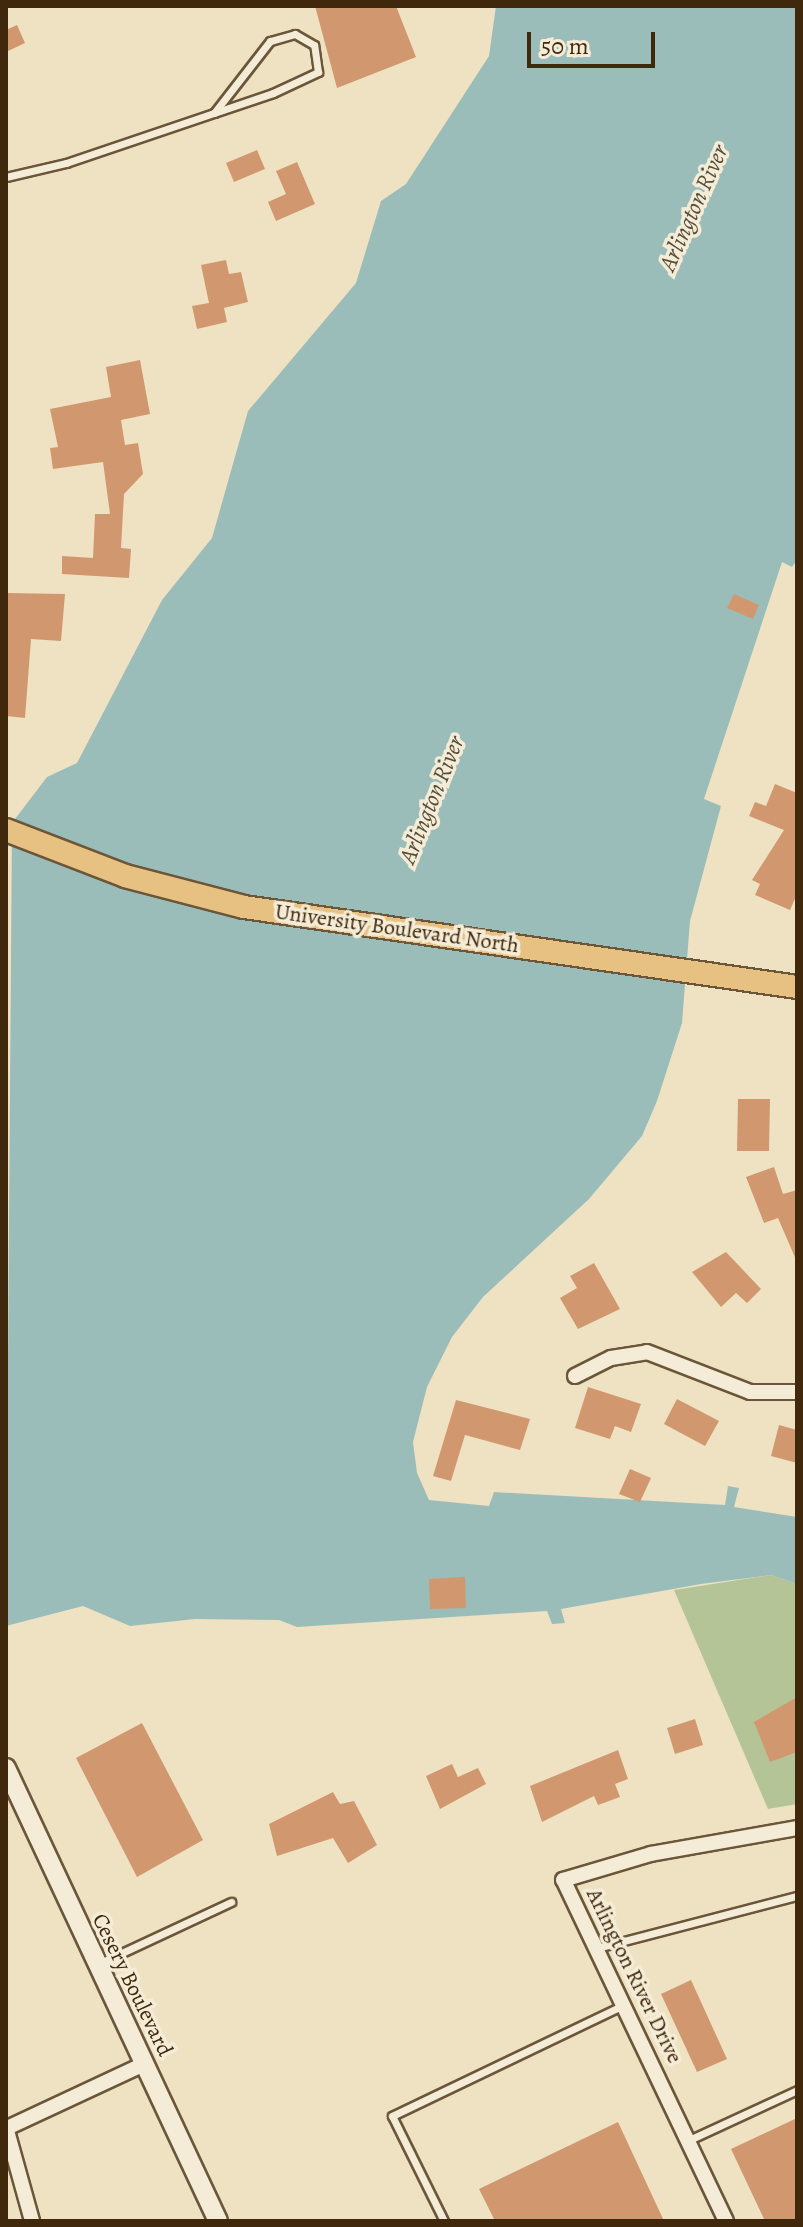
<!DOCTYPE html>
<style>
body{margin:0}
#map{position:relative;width:803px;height:2227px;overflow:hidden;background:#eee2c2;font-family:Alegreya,serif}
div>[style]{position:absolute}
.green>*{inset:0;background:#b4c497}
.water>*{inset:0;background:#9bbdba}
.building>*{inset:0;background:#d1986f}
.roads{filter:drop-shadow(2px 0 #6b563a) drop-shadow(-2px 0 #6b563a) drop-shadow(0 2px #6b563a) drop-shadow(0 -2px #6b563a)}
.lane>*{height:7px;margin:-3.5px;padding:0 3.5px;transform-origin:3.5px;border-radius:3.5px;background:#f4ecd7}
.street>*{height:14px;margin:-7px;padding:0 7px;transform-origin:7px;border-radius:7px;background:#f4ecd7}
.secondary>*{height:18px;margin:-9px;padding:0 9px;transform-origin:9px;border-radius:9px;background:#f4ecd7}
.primary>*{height:22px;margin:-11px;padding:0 11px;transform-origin:11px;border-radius:11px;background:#e7c181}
span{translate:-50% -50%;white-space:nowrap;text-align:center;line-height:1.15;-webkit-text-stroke:7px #f4ecd7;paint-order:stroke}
.street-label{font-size:22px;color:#3f280c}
.water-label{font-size:24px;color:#564d38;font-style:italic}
.frame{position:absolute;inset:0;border:8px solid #3f280c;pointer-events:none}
.scale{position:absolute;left:527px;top:32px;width:128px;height:36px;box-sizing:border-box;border:4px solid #3f280c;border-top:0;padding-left:10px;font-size:24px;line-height:28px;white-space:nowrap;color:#3f280c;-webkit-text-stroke:6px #f4ecd7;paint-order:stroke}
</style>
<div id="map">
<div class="green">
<i style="clip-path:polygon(771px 1575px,797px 1584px,797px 1804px,768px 1809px,674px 1590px)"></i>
</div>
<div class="water">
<i style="clip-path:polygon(496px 6px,797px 6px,797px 560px,792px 567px,782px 562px,704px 799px,721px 806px,690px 921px,682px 1023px,657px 1101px,642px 1136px,589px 1199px,483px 1297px,452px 1337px,427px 1387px,413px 1442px,417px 1473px,429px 1500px,489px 1506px,494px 1492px,725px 1505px,728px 1486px,739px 1488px,734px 1507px,797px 1517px,797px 1584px,771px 1575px,701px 1584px,561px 1609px,565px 1623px,552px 1624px,547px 1611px,297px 1627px,279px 1620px,195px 1619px,130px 1626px,83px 1606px,6px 1626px,12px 823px,47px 777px,77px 763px,162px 600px,212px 538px,248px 411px,356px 283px,381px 201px,406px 184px,489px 56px)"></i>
</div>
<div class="building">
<i style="clip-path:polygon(315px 6px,396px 6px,416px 57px,337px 88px)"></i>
<i style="clip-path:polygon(17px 25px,25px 43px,6px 52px,6px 30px)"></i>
<i style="clip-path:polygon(257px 150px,265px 169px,234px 182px,226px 163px)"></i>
<i style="clip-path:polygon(297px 162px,315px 204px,276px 221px,268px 202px,286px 194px,276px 171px)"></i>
<i style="clip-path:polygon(226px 260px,229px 274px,241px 272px,248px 302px,224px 308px,227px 322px,197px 329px,192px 306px,209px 303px,201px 265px)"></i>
<i style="clip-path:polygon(140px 360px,150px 414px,121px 420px,125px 445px,138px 443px,143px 474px,124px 494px,121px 548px,131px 549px,129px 578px,62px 574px,62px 556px,93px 558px,95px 514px,110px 514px,103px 462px,53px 469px,50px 448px,58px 447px,50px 409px,111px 397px,106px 367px)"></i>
<i style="clip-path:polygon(6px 593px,65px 594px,61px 641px,31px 639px,25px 718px,6px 716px)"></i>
<i style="clip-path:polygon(734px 594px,759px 605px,753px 619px,727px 608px)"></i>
<i style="clip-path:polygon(775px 784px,797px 793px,797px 894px,790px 910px,755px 895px,760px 884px,752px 880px,784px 830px,749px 816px,755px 802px,766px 806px)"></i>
<i style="clip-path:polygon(738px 1099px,770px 1099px,769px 1151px,737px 1151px)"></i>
<i style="clip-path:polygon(774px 1167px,783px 1194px,797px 1190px,797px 1262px,778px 1218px,764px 1223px,746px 1177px)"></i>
<i style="clip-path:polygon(726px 1252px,761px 1289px,747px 1303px,736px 1293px,721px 1307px,692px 1272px)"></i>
<i style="clip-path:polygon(594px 1263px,620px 1309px,578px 1329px,560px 1298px,577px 1288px,570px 1276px)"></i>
<i style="clip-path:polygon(588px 1387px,641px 1404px,631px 1432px,615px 1426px,610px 1439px,575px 1428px)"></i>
<i style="clip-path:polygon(677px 1399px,719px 1421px,705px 1446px,664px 1424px)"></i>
<i style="clip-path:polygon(456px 1400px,530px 1419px,520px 1450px,465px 1435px,451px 1481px,433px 1476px)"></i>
<i style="clip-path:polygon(779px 1425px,797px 1430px,797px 1463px,771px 1456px)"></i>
<i style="clip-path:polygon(630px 1469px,651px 1478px,640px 1502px,619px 1494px)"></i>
<i style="clip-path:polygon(465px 1577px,466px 1608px,430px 1609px,429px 1579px)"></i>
<i style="clip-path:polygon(797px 1697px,797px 1752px,770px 1762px,754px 1722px)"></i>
<i style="clip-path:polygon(695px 1719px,703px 1745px,675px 1754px,667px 1728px)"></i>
<i style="clip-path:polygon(142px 1723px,203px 1840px,137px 1877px,76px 1758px)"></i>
<i style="clip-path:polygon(618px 1750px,628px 1779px,615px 1784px,620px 1797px,598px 1805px,594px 1796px,542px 1822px,530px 1786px)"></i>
<i style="clip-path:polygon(452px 1764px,458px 1777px,478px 1768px,486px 1784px,440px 1809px,426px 1776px)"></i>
<i style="clip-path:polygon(333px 1792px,340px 1804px,354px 1801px,377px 1845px,348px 1863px,333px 1838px,277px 1856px,269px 1824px)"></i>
<i style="clip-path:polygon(691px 1980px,727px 2059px,697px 2072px,661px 1994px)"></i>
<i style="clip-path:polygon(797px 2118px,797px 2221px,765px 2221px,731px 2149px)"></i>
<i style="clip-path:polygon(618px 2122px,664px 2221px,495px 2221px,479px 2189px)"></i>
</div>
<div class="roads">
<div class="lane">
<i style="left:6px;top:177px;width:62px;rotate:-13.1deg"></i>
<i style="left:66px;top:163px;width:156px;rotate:-18.7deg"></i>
<i style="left:214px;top:113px;width:62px;rotate:-18.7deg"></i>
<i style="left:273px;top:93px;width:50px;rotate:-25deg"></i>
<i style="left:318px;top:72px;width:27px;rotate:-98deg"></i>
<i style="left:314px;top:45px;width:22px;rotate:-150deg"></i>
<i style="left:295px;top:34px;width:26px;rotate:164deg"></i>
<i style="left:270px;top:41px;width:91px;rotate:127.9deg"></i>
<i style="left:597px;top:1948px;width:207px;rotate:-14.6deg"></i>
<i style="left:98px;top:1964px;width:147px;rotate:-25deg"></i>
<i style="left:689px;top:2140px;width:119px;rotate:-24.8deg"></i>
<i style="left:444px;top:2221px;width:117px;rotate:-116.3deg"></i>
<i style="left:392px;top:2116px;width:257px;rotate:-25.6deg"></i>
</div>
<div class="street">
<i style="left:575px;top:1376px;width:40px;rotate:-26.6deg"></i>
<i style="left:611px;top:1358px;width:36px;rotate:-9deg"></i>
<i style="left:647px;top:1352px;width:110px;rotate:21.2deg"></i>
<i style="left:750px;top:1392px;width:47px"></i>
<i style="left:6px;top:2127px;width:98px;rotate:74.5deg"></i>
<i style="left:7px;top:2128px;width:151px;rotate:-25deg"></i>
<i style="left:726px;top:2221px;width:378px;rotate:-115.5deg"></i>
<i style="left:563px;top:1880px;width:92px;rotate:-16.5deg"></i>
<i style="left:651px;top:1854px;width:148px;rotate:-10.1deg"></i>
</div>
<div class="secondary">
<i style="left:6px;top:1768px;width:500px;rotate:64.92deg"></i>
</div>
<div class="primary">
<i style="left:6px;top:830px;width:128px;rotate:21.1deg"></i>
<i style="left:125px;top:876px;width:123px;rotate:14.6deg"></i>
<i style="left:244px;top:907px;width:559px;rotate:8.23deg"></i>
</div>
</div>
<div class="street-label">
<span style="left:397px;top:929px;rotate:8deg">University Boulevard North</span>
<span style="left:634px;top:1976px;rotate:64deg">Arlington River Drive</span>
<span style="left:132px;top:1985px;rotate:64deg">Cesery Boulevard</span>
</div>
<div class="water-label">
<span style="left:694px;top:208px;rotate:-66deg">Arlington River</span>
<span style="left:432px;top:800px;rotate:-68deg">Arlington River</span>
</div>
<div class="frame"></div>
<div class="scale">50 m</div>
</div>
